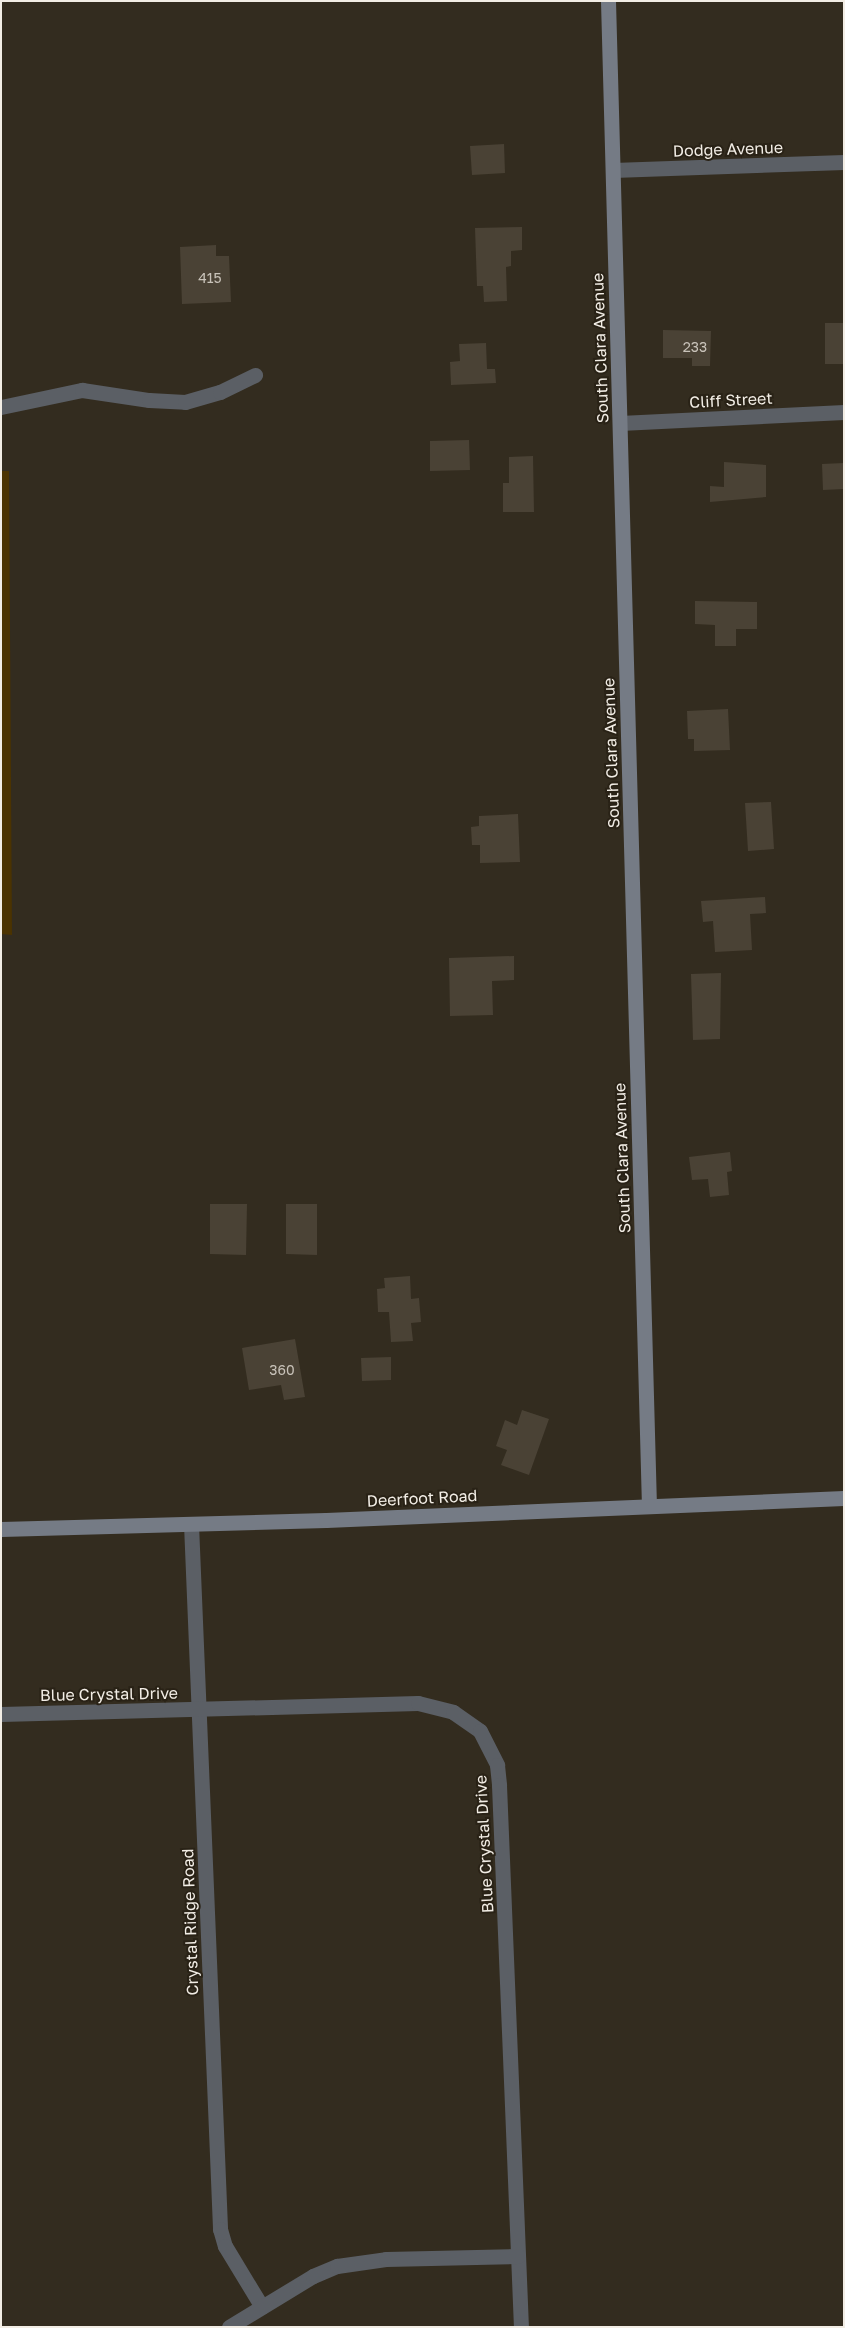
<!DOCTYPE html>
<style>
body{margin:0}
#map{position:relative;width:845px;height:2328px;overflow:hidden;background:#332c1f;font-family:"Golos Text",sans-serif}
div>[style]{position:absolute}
.green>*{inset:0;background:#4b3301}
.building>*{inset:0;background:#4a4235}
.street>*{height:15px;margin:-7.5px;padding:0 7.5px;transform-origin:7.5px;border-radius:7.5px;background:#5b5f65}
.secondary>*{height:15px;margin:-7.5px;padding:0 7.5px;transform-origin:7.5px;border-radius:7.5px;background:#757b85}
span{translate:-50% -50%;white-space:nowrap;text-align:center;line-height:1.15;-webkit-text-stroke:4px #292216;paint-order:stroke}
.number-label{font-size:14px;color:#c8c2b9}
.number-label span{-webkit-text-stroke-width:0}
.street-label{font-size:16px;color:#f2ede5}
.frame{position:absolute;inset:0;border:2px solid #f2ede5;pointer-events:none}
</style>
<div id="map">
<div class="green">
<i style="clip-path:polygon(1px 471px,9px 471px,12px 935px,1px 934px)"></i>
</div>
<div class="building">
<i style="clip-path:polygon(504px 144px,505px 173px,472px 175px,470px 146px)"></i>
<i style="clip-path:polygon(522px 227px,522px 250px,511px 251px,511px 266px,506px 267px,507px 301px,484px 302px,483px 286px,477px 286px,475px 228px)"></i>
<i style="clip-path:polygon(216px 245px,216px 256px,229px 256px,231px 302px,182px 304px,180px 247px)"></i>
<i style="clip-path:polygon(825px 323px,844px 323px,844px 364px,825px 364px)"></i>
<i style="clip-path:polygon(663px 330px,711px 331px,710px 366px,692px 366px,692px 358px,663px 358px)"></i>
<i style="clip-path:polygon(486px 343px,487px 369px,495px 369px,496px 383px,451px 385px,450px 362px,460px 361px,459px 344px)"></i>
<i style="clip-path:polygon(469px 440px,470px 470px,430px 471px,430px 441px)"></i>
<i style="clip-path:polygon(533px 456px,534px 512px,503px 512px,503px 483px,509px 483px,509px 457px)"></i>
<i style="clip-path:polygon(724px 462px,766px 465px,766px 497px,710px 502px,710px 486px,724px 487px)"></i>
<i style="clip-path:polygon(844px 463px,844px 489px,823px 490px,822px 464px)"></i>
<i style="clip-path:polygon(695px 601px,757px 602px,757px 629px,736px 629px,736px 646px,715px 646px,715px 625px,695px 624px)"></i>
<i style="clip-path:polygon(728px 709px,730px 750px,694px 751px,694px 739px,688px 739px,687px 711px)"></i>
<i style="clip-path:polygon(771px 802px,774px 849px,748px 851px,745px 803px)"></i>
<i style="clip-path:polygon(518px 814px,520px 862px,480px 863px,480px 845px,472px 845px,471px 827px,479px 826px,479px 816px)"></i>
<i style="clip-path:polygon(765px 897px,766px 913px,750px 914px,752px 950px,715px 952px,713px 921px,703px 922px,701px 901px)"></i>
<i style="clip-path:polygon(514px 956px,514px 980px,492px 981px,493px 1015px,450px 1016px,449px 958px)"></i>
<i style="clip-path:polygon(721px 973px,720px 1039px,693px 1040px,691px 974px)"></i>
<i style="clip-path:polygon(730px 1152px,732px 1171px,727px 1172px,729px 1195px,710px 1197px,708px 1179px,692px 1180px,689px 1157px)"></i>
<i style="clip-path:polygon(210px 1204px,247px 1204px,246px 1255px,210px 1254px)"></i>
<i style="clip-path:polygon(286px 1204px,317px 1204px,317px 1255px,286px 1254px)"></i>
<i style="clip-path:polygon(410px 1276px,411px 1299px,419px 1298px,421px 1322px,411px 1323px,413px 1341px,391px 1342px,389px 1312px,378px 1312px,377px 1289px,385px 1288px,384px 1278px)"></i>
<i style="clip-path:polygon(295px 1339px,305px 1397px,284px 1400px,281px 1385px,249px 1390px,242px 1348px)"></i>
<i style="clip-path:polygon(391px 1357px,391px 1380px,362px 1381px,361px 1358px)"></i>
<i style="clip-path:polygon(522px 1410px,549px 1419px,529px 1475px,501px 1465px,507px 1450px,496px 1446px,505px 1420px,517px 1425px)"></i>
</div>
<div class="street">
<i style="left:613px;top:170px;width:231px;rotate:-2deg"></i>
<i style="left:1px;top:407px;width:83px;rotate:-11.9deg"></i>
<i style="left:82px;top:390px;width:68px;rotate:8.5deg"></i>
<i style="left:149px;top:400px;width:36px;rotate:3deg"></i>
<i style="left:185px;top:402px;width:36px;rotate:-16deg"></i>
<i style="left:220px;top:392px;width:39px;rotate:-26deg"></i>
<i style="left:620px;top:423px;width:224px;rotate:-2.8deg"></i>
<i style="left:191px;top:1524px;width:706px;rotate:87.64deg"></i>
<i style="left:220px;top:2229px;width:18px;rotate:74deg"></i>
<i style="left:225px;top:2246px;width:71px;rotate:58.8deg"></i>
<i style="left:1px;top:1714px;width:417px;rotate:-1.5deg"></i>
<i style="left:418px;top:1703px;width:36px;rotate:14deg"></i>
<i style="left:453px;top:1712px;width:33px;rotate:35deg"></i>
<i style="left:480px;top:1731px;width:38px;rotate:63deg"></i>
<i style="left:497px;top:1765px;width:20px;rotate:84deg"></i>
<i style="left:499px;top:1785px;width:542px;rotate:87.68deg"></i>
<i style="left:229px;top:2327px;width:98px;rotate:-31.3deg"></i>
<i style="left:313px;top:2276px;width:26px;rotate:-23deg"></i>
<i style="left:337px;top:2266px;width:49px;rotate:-8.1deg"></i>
<i style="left:386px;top:2259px;width:132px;rotate:-1.3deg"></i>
</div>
<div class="secondary">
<i style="left:608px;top:1px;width:1504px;rotate:88.44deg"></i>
<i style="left:1px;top:1529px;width:325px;rotate:-1.6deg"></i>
<i style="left:326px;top:1520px;width:518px;rotate:-2.43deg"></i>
</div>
<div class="number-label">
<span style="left:210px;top:278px">415</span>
<span style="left:695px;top:347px">233</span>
<span style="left:282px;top:1370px">360</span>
</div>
<div class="street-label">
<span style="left:728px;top:149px;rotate:-2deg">Dodge Avenue</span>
<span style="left:600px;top:348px;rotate:-92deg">South Clara Avenue</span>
<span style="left:731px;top:400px;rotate:-3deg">Cliff Street</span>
<span style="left:611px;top:753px;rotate:-92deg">South Clara Avenue</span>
<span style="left:622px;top:1158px;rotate:-92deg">South Clara Avenue</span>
<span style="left:422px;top:1498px;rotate:-3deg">Deerfoot Road</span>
<span style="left:109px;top:1694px;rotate:-1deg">Blue Crystal Drive</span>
<span style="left:484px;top:1844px;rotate:-93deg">Blue Crystal Drive</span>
<span style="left:190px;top:1922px;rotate:-92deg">Crystal Ridge Road</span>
</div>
<div class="frame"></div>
</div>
